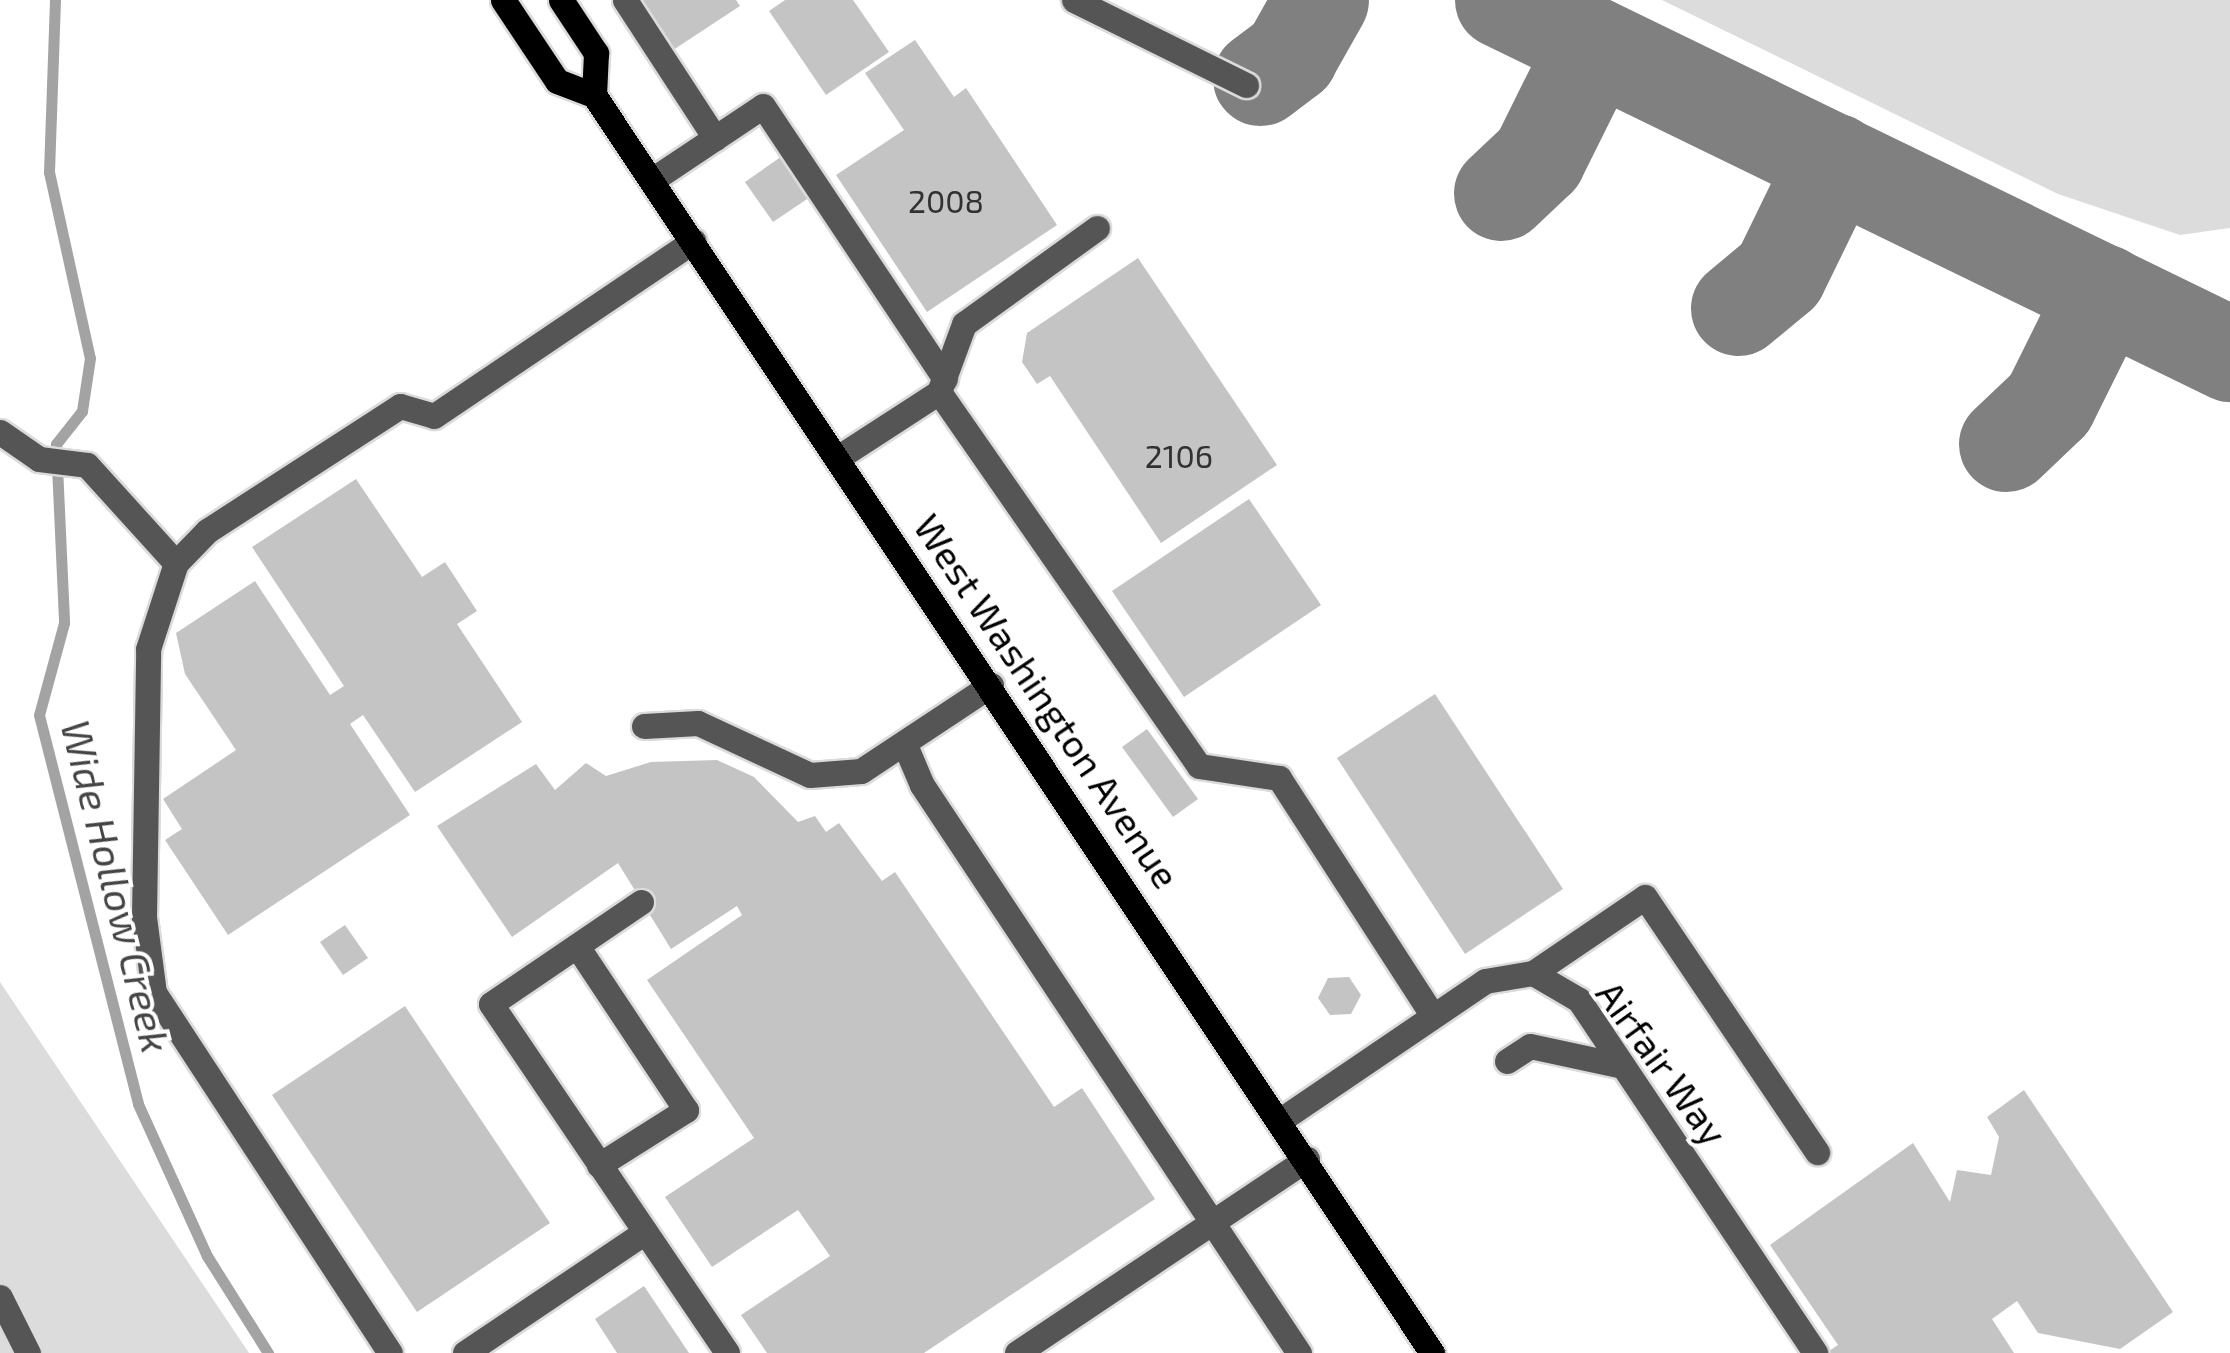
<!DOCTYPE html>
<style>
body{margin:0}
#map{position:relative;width:2230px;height:1353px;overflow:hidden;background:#fff;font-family:"Exo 2",sans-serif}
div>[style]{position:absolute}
.green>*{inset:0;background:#dcdcdc}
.stream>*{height:11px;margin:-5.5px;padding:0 5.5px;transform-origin:5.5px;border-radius:5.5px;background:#a3a3a3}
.taxiway>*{height:95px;margin:-47.5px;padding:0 47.5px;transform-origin:47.5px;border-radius:47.5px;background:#808080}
.building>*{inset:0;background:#c4c4c4}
.roads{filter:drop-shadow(2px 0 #dbdbdb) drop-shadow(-2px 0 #dbdbdb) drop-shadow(0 2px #dbdbdb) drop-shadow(0 -2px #dbdbdb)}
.minor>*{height:25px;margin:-12.5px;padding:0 12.5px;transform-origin:12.5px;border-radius:12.5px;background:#555}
.major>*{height:25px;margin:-12.5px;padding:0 12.5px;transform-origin:12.5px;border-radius:12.5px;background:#000}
span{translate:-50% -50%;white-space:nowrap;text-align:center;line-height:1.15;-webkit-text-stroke:8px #fff;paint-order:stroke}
.number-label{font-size:32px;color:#313131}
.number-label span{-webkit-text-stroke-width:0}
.street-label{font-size:38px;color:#000}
.water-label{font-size:40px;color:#444;font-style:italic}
</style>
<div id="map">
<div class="green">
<i style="clip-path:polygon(1662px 0,2230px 0,2230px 228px,2180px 235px,2058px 194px)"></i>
<i style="clip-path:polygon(0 982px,249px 1353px,0 1353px)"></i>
</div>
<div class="stream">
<i style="left:55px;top:0;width:172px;rotate:92deg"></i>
<i style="left:49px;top:172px;width:190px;rotate:77.6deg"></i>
<i style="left:90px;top:358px;width:54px;rotate:98.6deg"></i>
<i style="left:82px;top:411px;width:42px;rotate:128.2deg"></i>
<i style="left:56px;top:444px;width:179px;rotate:87.4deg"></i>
<i style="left:64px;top:623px;width:95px;rotate:105.2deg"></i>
<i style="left:39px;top:715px;width:401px;rotate:75.7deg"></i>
<i style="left:138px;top:1104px;width:167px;rotate:65.6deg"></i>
<i style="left:207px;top:1256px;width:115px;rotate:57.8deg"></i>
</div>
<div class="taxiway">
<i style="left:1502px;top:0;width:810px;rotate:25.93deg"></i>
<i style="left:1260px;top:78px;width:38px;rotate:-37deg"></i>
<i style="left:1290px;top:55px;width:63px;rotate:-60.6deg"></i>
<i style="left:1501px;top:193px;width:51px;rotate:-43.4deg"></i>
<i style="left:1538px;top:158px;width:126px;rotate:-63.6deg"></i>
<i style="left:1738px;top:308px;width:53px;rotate:-39.7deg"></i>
<i style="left:1779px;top:274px;width:126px;rotate:-64deg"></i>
<i style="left:2006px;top:444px;width:59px;rotate:-43.6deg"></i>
<i style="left:2049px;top:403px;width:124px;rotate:-63.6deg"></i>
</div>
<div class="building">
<i style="clip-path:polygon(636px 0,736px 0,740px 6px,670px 52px)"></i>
<i style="clip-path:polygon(785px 0,853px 0,889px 52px,826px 95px,769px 11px)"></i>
<i style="clip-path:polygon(915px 40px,954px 97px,966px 88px,1057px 225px,927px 312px,836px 175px,904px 130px,865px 73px)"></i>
<i style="clip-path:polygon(785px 154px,813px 195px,773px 222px,745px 182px)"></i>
<i style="clip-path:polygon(1138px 258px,1277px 465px,1161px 543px,1050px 376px,1037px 384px,1022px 362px,1027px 333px)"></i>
<i style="clip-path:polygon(356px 479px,422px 577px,445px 562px,477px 611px,457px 624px,522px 722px,415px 792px,363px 715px,350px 724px,410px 815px,228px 935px,165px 840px,182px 829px,163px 799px,236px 750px,185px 674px,176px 633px,255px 581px,330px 695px,344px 686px,252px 547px)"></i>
<i style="clip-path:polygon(1249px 499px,1321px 605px,1184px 697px,1112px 591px)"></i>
<i style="clip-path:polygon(1435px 694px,1563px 889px,1465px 954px,1337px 758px)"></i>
<i style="clip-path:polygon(1147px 729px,1198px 799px,1173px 817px,1122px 747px)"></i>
<i style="clip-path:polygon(717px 760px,754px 777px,798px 822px,815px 816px,826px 832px,839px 823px,882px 881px,895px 872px,1054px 1107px,1082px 1088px,1155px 1199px,924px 1353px,767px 1353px,741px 1315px,830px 1256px,798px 1210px,712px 1267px,665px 1197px,754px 1138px,647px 980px,742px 915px,737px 906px,671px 949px,618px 863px,512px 937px,437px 826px,536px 764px,555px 790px,586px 763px,606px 776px,651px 762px)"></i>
<i style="clip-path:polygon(345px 925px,368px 958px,343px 975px,320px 942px)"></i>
<i style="clip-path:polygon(1349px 977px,1361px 995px,1351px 1014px,1330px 1015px,1318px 998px,1328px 978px)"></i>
<i style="clip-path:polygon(405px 1006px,550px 1223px,417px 1312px,272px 1095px)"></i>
<i style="clip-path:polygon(2024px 1090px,2173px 1312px,2120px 1349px,2038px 1333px,2017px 1301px,1992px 1319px,2014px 1353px,1826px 1353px,1838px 1345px,1770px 1245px,1913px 1143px,1950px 1202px,1957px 1170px,1991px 1175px,1999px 1137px,1987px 1117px)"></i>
<i style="clip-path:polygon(644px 1286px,689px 1353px,617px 1353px,595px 1319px)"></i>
</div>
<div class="roads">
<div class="minor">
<i style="left:625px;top:0;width:165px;rotate:56.9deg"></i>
<i style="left:1074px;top:0;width:192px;rotate:26.3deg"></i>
<i style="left:652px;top:180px;width:133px;rotate:-33.7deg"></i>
<i style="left:763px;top:106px;width:328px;rotate:56.3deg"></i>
<i style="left:1097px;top:228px;width:164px;rotate:144.2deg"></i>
<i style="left:964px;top:324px;width:72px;rotate:110.2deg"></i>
<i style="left:939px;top:392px;width:455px;rotate:55.2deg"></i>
<i style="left:1199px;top:766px;width:81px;rotate:8.5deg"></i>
<i style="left:1279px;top:778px;width:283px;rotate:57.1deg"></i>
<i style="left:0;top:432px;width:47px;rotate:34.7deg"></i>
<i style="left:39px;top:459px;width:48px;rotate:7.1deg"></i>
<i style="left:87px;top:465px;width:132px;rotate:47.8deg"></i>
<i style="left:839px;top:457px;width:119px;rotate:-33deg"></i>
<i style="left:644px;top:726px;width:54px;rotate:-3.2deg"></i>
<i style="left:698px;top:723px;width:123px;rotate:24.9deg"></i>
<i style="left:810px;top:775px;width:51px;rotate:-4.5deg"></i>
<i style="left:861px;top:771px;width:156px;rotate:-33.5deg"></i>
<i style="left:905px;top:745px;width:43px;rotate:67deg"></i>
<i style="left:922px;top:785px;width:682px;rotate:56.43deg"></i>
<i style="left:641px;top:902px;width:181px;rotate:145.8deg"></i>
<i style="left:491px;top:1004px;width:421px;rotate:55.9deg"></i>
<i style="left:577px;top:946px;width:197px;rotate:56.4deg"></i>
<i style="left:686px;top:1110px;width:103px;rotate:147.7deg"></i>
<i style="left:1533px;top:973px;width:135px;rotate:-34.2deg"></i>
<i style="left:1645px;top:897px;width:308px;rotate:56deg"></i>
<i style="left:1507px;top:1061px;width:27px;rotate:-33deg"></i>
<i style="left:1530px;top:1046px;width:95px;rotate:12.1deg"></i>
<i style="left:1282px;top:1119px;width:245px;rotate:-34.2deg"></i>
<i style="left:1485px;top:981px;width:49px;rotate:-9.5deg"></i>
<i style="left:1533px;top:973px;width:53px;rotate:30.4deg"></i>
<i style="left:1579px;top:1000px;width:425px;rotate:56.2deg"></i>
<i style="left:0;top:1297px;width:63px;rotate:63.4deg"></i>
<i style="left:390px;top:1353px;width:430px;rotate:-123.2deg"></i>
<i style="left:154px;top:993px;width:77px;rotate:-97.5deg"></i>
<i style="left:144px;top:917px;width:268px;rotate:-89.1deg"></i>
<i style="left:148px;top:649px;width:90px;rotate:-72deg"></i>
<i style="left:176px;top:563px;width:45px;rotate:-45.9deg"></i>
<i style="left:207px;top:531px;width:230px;rotate:-32.9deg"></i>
<i style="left:400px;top:406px;width:35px;rotate:16deg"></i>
<i style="left:434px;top:416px;width:313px;rotate:-34deg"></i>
<i style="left:465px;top:1353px;width:217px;rotate:-33.9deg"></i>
<i style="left:1017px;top:1353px;width:349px;rotate:-33.8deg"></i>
</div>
<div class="major">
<i style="left:503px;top:0;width:97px;rotate:56.3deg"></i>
<i style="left:557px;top:81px;width:40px;rotate:21deg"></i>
<i style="left:594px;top:95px;width:1512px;rotate:56.33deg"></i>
<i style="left:561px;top:0;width:64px;rotate:56.6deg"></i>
<i style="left:596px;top:53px;width:42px;rotate:92.7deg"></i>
</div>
</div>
<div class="number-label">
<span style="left:946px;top:200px">2008</span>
<span style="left:1179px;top:455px">2106</span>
</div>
<div class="street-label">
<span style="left:1047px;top:701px;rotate:56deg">West Washington Avenue</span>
<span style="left:1662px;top:1063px;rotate:54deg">Airfair Way</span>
</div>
<div class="water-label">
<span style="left:117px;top:886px;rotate:76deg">Wide Hollow Creek</span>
</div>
</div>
